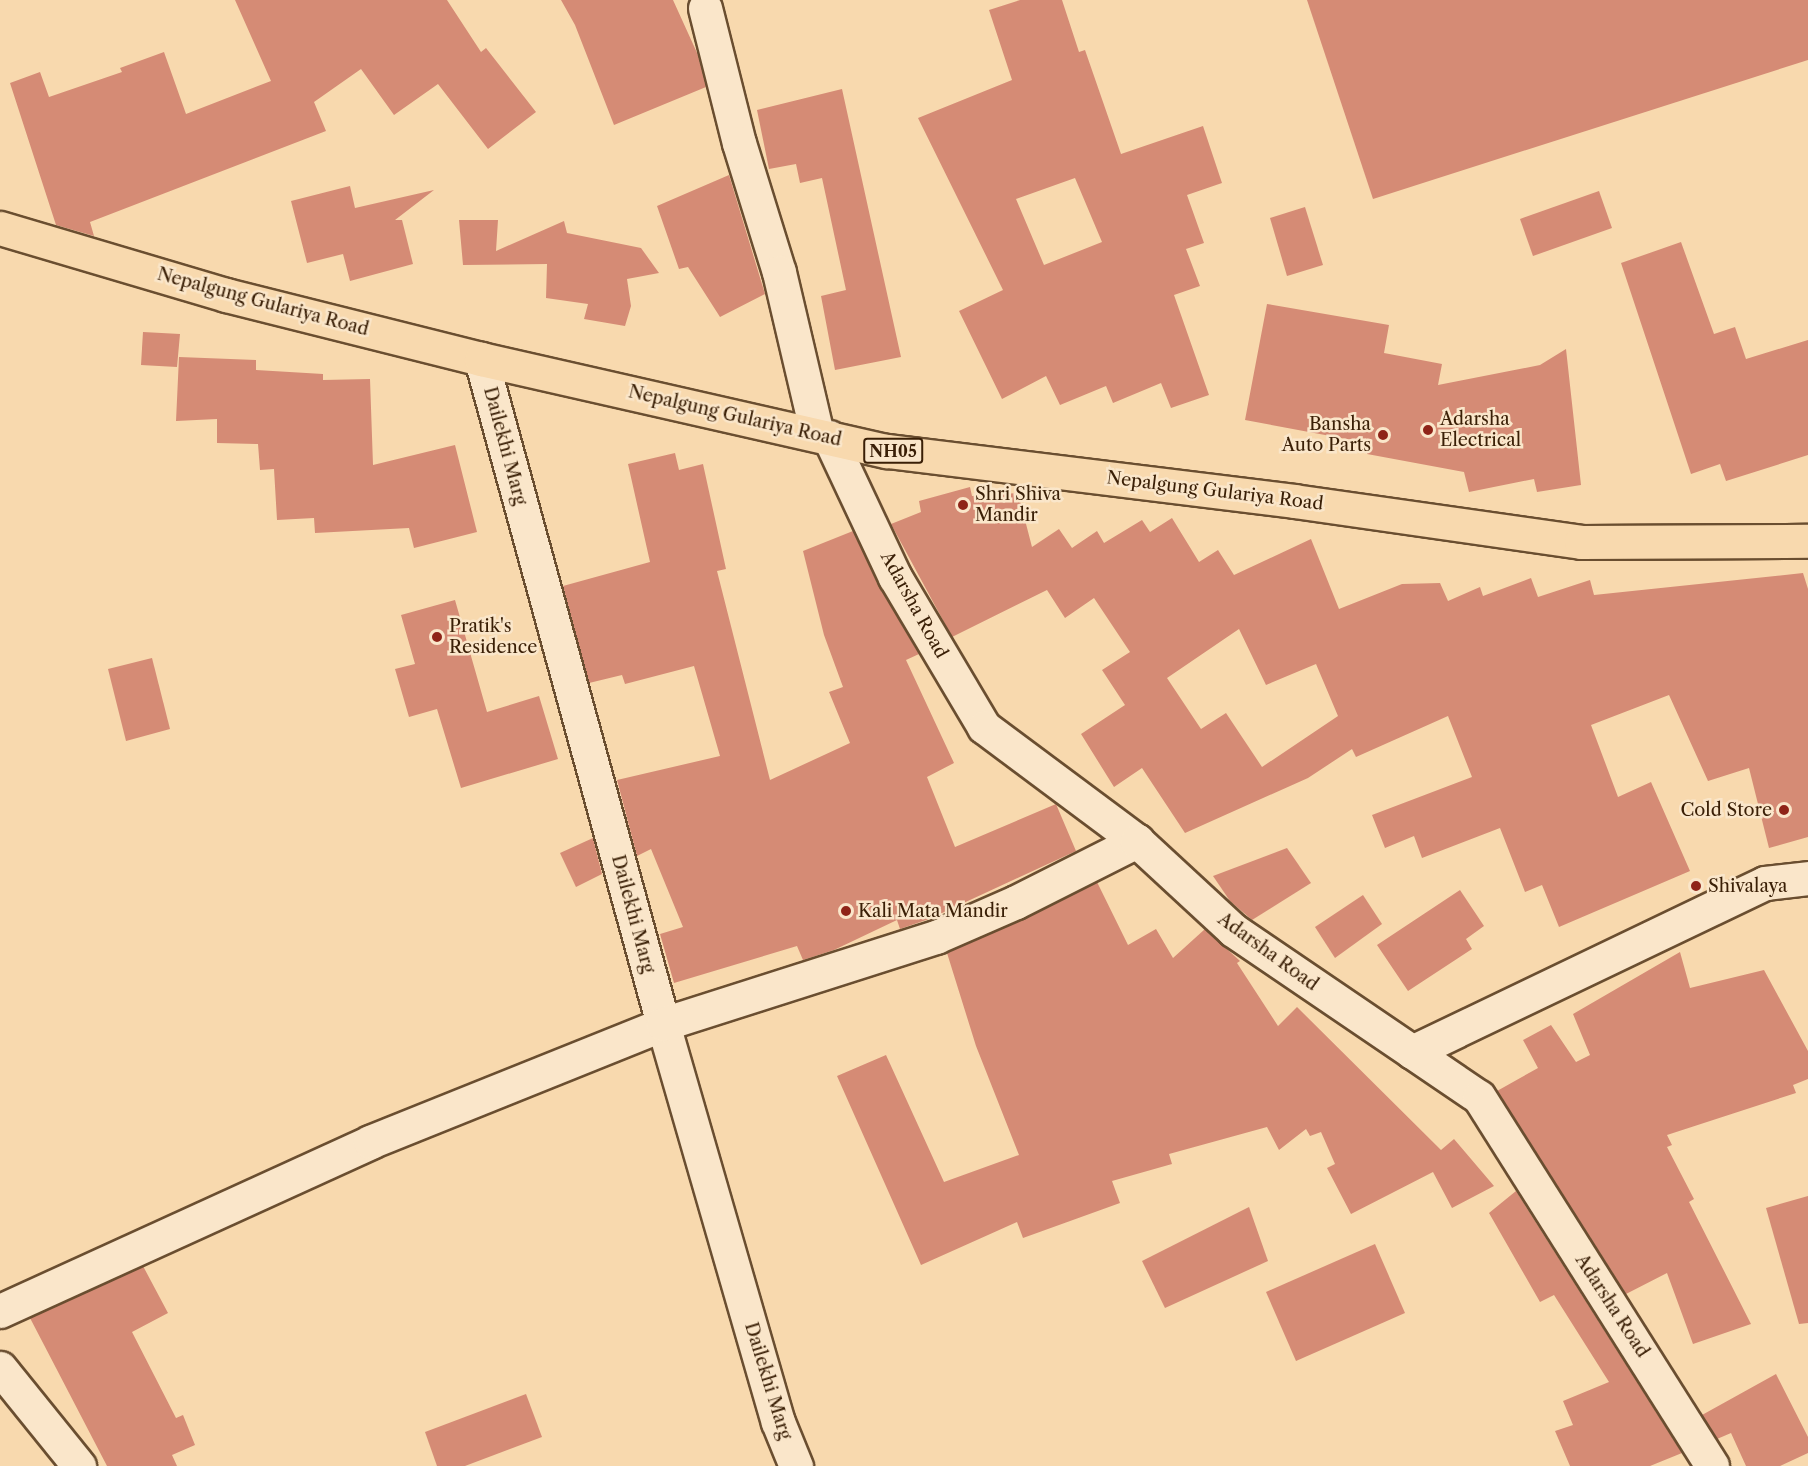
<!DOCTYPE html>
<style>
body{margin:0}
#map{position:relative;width:1808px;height:1466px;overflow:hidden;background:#f8d9ae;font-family:"Libre Caslon Text",serif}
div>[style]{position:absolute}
.building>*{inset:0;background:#d58b75}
.roads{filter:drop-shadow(2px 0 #6a4e30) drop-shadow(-2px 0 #6a4e30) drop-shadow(0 2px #6a4e30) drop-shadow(0 -2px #6a4e30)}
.street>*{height:33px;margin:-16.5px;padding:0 16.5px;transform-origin:16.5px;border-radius:16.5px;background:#fae6ca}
.secondary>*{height:33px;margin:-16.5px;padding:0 16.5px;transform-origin:16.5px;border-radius:16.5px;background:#fae6ca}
.primary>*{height:33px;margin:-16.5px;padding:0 16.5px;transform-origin:16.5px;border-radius:16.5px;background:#f8d9ae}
.dots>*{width:16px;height:16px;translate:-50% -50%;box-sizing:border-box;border:3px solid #fae6ca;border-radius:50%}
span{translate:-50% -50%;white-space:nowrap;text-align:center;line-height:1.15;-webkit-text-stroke:5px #fae6ca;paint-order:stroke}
.shield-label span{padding:2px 4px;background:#fae6ca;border:2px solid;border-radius:4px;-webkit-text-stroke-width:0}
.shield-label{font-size:16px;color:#3a1f06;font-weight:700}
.street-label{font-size:18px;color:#3a1f06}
.poi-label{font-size:18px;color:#3a1f06}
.left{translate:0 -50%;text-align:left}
.right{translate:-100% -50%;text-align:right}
</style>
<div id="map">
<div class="building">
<i style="clip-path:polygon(235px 0,447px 0,481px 52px,486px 48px,536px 112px,488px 149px,438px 84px,394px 115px,361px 69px,314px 102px,326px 131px,90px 222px,94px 236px,56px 225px,10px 83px,40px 72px,49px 97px,122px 72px,120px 68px,164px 52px,186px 114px,271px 81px)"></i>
<i style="clip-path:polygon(561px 0,673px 0,698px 55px,706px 87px,614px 125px,575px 25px)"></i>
<i style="clip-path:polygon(evenodd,1020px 0,1062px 0,1079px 52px,1085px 50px,1121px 154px,1203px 126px,1222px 183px,1187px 195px,1204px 243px,1186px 249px,1200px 286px,1174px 295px,1209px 395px,1171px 408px,1161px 383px,1113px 403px,1106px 386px,1060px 405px,1046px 376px,1002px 399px,959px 311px,1003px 290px,918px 118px,1012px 80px,989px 10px,1020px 0,1075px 178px,1102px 242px,1044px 265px,1016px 199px,1075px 178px)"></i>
<i style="clip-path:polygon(1307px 0,1808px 0,1808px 60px,1373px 199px)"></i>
<i style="clip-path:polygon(842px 89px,901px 357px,835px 370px,821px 296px,846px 290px,822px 178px,800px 183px,796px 164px,769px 169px,757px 110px)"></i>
<i style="clip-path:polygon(729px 175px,765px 294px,720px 317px,688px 267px,679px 269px,657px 206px)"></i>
<i style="clip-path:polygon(350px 186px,355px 208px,434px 190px,395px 220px,402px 220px,413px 264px,350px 281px,343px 254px,307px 263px,291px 201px)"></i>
<i style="clip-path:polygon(1599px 191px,1612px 228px,1533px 256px,1520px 219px)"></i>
<i style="clip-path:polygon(1305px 207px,1323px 265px,1287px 276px,1270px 218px)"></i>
<i style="clip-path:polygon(459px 220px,498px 220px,496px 251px,564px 221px,567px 233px,641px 248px,659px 273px,627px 279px,631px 306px,625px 326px,584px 319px,588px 304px,546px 298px,547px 264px,463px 265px)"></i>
<i style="clip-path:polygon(1681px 242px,1714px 334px,1735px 327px,1746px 359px,1808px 340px,1808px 455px,1726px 481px,1720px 464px,1691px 474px,1621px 263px)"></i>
<i style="clip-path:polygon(1267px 304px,1389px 325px,1384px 353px,1442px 364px,1438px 385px,1540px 365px,1566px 349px,1581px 485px,1537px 492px,1534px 479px,1469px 492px,1464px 472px,1367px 454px,1368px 443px,1245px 420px)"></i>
<i style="clip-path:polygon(143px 332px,180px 334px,177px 367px,141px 365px)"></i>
<i style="clip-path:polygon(179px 357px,256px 360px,256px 370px,323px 374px,323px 380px,370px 379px,373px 465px,455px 445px,477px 532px,414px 548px,409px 528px,315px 533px,314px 518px,277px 520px,274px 469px,260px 470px,258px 444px,217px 443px,217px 419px,176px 421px)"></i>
<i style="clip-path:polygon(675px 453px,679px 470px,703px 464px,726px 569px,717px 571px,770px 780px,850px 743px,829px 692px,843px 687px,824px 635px,803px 551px,853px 531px,879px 586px,919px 654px,906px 660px,954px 763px,927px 777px,955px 847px,1056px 804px,1076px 851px,929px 919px,900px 929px,897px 920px,834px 950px,803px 960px,797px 946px,674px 983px,660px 934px,683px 927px,651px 849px,637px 856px,617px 780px,720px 756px,694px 666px,625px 684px,622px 675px,589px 683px,563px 586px,650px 562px,628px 464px)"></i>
<i style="clip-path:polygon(evenodd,970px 487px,972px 496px,1018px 493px,1032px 547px,1059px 529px,1072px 548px,1097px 531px,1104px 543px,1142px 520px,1150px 532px,1172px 518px,1199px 562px,1218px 550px,1234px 575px,1311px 539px,1339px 609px,1402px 584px,1440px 583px,1448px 601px,1480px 587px,1483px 596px,1531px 578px,1538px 597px,1590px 580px,1594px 595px,1803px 573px,1808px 589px,1808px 837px,1769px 848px,1749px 768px,1708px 781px,1669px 695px,1591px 725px,1618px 797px,1651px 782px,1690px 871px,1559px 927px,1542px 885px,1525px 892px,1500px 828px,1422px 858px,1414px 836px,1385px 848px,1372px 815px,1472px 777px,1448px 716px,1356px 757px,1352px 749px,1308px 778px,1185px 833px,1142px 768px,1114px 787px,1081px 734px,1125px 705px,1102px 670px,1130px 652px,1094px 598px,1065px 618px,1047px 590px,952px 637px,891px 524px,921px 512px,919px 501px,970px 487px,1239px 629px,1266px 685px,1316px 664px,1338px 716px,1262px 767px,1226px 713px,1201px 729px,1167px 678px,1239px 629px)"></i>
<i style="clip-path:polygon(455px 600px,487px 712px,539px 696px,558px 759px,461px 788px,437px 709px,409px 717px,395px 669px,415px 664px,401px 615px)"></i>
<i style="clip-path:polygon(152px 658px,170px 729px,126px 741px,108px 669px)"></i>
<i style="clip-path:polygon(593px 838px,602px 874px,576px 887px,560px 853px)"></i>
<i style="clip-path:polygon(1287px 848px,1311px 883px,1252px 920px,1230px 901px,1213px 876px)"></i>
<i style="clip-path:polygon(1097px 882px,1128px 945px,1156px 929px,1173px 958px,1205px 929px,1240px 961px,1237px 963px,1278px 1026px,1297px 1007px,1441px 1150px,1454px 1139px,1494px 1186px,1452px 1208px,1433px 1172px,1351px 1214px,1327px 1168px,1335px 1164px,1321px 1132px,1310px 1136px,1306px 1129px,1279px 1150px,1267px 1127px,1169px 1154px,1172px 1164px,1112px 1181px,1120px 1203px,1023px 1238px,1017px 1222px,921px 1265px,837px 1076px,886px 1055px,944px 1182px,1019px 1155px,976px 1046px,947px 953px)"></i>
<i style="clip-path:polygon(1460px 890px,1484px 926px,1466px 939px,1472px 949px,1408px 991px,1377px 945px)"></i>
<i style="clip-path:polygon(1363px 895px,1382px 924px,1335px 958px,1315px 927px)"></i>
<i style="clip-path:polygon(1680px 952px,1690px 988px,1764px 970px,1808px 1051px,1808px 1079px,1793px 1085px,1796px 1093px,1667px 1135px,1672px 1145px,1667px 1147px,1694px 1199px,1689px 1202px,1751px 1324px,1693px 1344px,1667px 1273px,1626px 1294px,1497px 1091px,1538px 1068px,1523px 1040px,1551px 1025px,1576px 1062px,1590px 1055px,1573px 1014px)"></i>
<i style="clip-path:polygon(1516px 1191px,1682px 1453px,1650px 1466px,1570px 1466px,1555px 1431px,1573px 1425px,1563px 1401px,1609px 1382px,1554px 1295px,1540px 1302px,1489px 1213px)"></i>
<i style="clip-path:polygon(1808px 1196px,1808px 1323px,1799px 1324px,1766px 1208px)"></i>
<i style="clip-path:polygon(1249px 1207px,1268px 1261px,1165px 1308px,1142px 1261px)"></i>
<i style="clip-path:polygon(1375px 1244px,1405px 1313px,1296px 1361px,1266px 1292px)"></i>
<i style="clip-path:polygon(143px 1266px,168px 1313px,132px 1332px,176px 1418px,183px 1415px,195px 1445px,172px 1455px,177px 1466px,107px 1466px,30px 1318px)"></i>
<i style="clip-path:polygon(1776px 1374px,1808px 1437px,1808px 1453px,1780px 1466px,1746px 1466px,1731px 1433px,1717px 1439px,1702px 1415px)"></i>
<i style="clip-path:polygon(526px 1394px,542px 1437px,465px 1466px,437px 1466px,425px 1432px)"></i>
</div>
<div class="roads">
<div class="street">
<i style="left:705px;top:8px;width:139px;rotate:75.9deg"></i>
<i style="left:739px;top:143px;width:135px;rotate:72.8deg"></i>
<i style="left:779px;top:272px;width:166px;rotate:76.8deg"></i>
<i style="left:481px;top:359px;width:689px;rotate:74.69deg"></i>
<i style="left:663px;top:1024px;width:414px;rotate:73.9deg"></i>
<i style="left:778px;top:1422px;width:48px;rotate:67.8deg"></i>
<i style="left:0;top:1311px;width:407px;rotate:-24.5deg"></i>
<i style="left:370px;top:1142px;width:316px;rotate:-21.9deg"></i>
<i style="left:663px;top:1024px;width:287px;rotate:-17.7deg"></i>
<i style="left:936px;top:937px;width:87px;rotate:-23.6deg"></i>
<i style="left:1016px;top:902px;width:136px;rotate:-26.8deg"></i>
<i style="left:0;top:1368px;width:126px;rotate:51.1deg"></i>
</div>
<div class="secondary">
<i style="left:829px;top:437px;width:155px;rotate:64.8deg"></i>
<i style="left:895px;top:577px;width:174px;rotate:59.3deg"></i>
<i style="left:984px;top:727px;width:191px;rotate:36.7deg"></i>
<i style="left:1137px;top:841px;width:131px;rotate:42.8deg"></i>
<i style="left:1233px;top:930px;width:297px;rotate:34.2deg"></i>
<i style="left:1479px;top:1097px;width:436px;rotate:57.7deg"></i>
<i style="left:1412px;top:1052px;width:391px;rotate:-25.6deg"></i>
<i style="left:1765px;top:883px;width:43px;rotate:-6.6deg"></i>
</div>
<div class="primary">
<i style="left:0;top:228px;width:236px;rotate:16.5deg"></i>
<i style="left:226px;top:295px;width:263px;rotate:14.1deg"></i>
<i style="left:481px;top:359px;width:416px;rotate:12.8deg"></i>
<i style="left:887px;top:451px;width:410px;rotate:7deg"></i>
<i style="left:1294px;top:501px;width:290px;rotate:8.1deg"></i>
<i style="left:1581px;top:542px;width:227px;rotate:-0.3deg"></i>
</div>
</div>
<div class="dots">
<i style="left:1428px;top:430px;background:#8f2418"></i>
<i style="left:1383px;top:435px;background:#8f2418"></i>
<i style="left:963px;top:505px;background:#8f2418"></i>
<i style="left:437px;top:637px;background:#8f2418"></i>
<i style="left:1784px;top:810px;background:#8f2418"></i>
<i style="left:1696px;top:886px;background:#8f2418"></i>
<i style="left:846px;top:911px;background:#8f2418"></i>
</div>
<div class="shield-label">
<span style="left:893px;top:451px">NH05</span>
</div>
<div class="street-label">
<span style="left:263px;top:302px;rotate:15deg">Nepalgung Gulariya Road</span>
<span style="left:735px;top:416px;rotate:13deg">Nepalgung Gulariya Road</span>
<span style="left:505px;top:446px;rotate:75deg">Dailekhi Marg</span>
<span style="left:1215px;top:491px;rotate:7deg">Nepalgung Gulariya Road</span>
<span style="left:914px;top:605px;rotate:61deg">Adarsha Road</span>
<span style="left:633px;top:914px;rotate:75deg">Dailekhi Marg</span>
<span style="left:1268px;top:952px;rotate:36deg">Adarsha Road</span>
<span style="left:1612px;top:1306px;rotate:57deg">Adarsha Road</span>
<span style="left:768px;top:1381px;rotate:73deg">Dailekhi Marg</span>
</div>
<div class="poi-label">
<span class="left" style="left:1440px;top:430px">Adarsha<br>Electrical</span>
<span class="right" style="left:1371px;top:435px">Bansha<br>Auto Parts</span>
<span class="left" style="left:975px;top:505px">Shri Shiva<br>Mandir</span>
<span class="left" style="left:449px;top:637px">Pratik's<br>Residence</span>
<span class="right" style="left:1772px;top:810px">Cold Store</span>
<span class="left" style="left:1708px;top:886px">Shivalaya</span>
<span class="left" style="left:858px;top:911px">Kali Mata Mandir</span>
</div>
</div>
